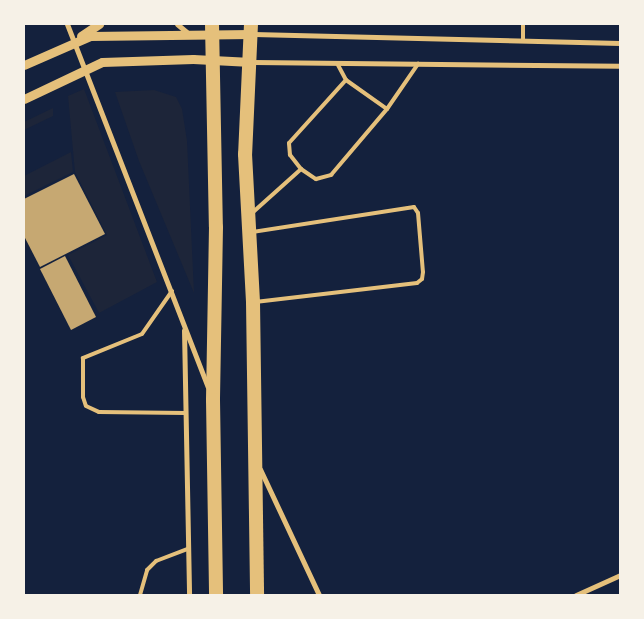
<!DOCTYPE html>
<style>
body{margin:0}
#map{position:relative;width:644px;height:619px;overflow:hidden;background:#14213d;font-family:Jost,sans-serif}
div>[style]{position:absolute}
.green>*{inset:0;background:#1d2539}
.building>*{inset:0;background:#c6a872}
.service>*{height:4px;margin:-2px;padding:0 2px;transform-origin:2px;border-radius:2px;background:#e5c07b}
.minor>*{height:5px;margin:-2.5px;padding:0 2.5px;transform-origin:2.5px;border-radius:2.5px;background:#e5c07b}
.tertiary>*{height:9px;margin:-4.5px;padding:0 4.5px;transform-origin:4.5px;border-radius:4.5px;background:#e5c07b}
.trunk>*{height:14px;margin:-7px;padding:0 7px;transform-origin:7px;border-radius:7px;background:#e5c07b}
span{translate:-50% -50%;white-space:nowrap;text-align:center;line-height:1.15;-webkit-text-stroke:5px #f6f1e7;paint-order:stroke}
.frame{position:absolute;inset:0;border:25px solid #f6f1e7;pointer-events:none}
</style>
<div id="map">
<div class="green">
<i style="clip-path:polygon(84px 89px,157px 282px,99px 313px,68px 255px,107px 235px,75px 172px,68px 96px)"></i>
<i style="clip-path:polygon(154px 90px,176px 97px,182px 109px,187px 141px,194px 293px,139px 161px,115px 92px)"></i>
<i style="clip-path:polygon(53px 108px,53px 116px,24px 130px,24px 122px)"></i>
<i style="clip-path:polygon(71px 152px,73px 172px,24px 196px,24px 176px)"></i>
</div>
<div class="building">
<i style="clip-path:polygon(74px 174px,105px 234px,40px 267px,24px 236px,24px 199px)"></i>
<i style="clip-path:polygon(65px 256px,96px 317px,71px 330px,40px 269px)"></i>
</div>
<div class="service">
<i style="left:523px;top:24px;width:17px;rotate:90deg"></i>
<i style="left:346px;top:80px;width:50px;rotate:35.3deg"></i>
<i style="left:301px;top:169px;width:18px;rotate:-128deg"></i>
<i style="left:290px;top:155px;width:12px;rotate:-95deg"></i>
<i style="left:289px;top:143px;width:85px;rotate:-47.9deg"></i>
<i style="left:346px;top:80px;width:19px;rotate:-118deg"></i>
<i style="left:252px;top:213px;width:66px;rotate:-41.9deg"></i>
<i style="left:301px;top:169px;width:18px;rotate:34deg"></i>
<i style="left:316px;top:179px;width:16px;rotate:-15deg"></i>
<i style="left:331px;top:175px;width:87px;rotate:-49.7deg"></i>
<i style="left:387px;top:109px;width:55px;rotate:-55.4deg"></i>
<i style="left:252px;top:232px;width:164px;rotate:-8.8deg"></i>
<i style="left:414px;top:207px;width:7px;rotate:56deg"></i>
<i style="left:418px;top:213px;width:59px;rotate:85.2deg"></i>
<i style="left:423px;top:272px;width:7px;rotate:98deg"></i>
<i style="left:422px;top:279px;width:6px;rotate:141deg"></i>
<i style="left:417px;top:283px;width:163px;rotate:173.3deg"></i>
<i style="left:172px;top:291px;width:52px;rotate:124.9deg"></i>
<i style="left:142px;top:334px;width:64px;rotate:157.9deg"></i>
<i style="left:83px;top:358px;width:39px;rotate:90deg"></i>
<i style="left:83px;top:397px;width:9px;rotate:72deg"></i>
<i style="left:86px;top:406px;width:14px;rotate:25deg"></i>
<i style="left:99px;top:412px;width:87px;rotate:0.7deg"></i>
<i style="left:140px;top:595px;width:26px;rotate:-74deg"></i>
<i style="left:147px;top:570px;width:13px;rotate:-45deg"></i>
<i style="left:156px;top:561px;width:34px;rotate:-21deg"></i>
</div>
<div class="minor">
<i style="left:67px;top:24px;width:389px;rotate:68.8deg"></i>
<i style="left:177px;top:24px;width:16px;rotate:40deg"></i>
<i style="left:251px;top:34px;width:369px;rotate:1.4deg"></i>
<i style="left:251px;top:62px;width:369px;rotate:0.6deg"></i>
<i style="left:184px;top:330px;width:265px;rotate:88.9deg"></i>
<i style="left:260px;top:469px;width:139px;rotate:64.9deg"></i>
<i style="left:576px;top:595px;width:48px;rotate:-24.4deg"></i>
</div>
<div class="tertiary">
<i style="left:81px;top:36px;width:22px;rotate:-34deg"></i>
<i style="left:24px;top:65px;width:72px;rotate:-23.7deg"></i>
<i style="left:90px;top:36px;width:161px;rotate:-0.7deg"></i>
<i style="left:24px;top:99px;width:86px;rotate:-25.4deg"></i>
<i style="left:102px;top:62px;width:91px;rotate:-1.9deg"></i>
<i style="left:193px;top:59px;width:58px;rotate:3deg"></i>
</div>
<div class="trunk">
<i style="left:212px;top:24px;width:203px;rotate:88.9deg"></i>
<i style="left:216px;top:227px;width:173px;rotate:91deg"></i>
<i style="left:213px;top:400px;width:195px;rotate:89.1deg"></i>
<i style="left:251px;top:24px;width:130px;rotate:92.6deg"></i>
<i style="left:245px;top:154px;width:148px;rotate:86.9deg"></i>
<i style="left:253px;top:302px;width:293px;rotate:89.2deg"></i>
</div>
<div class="frame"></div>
</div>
